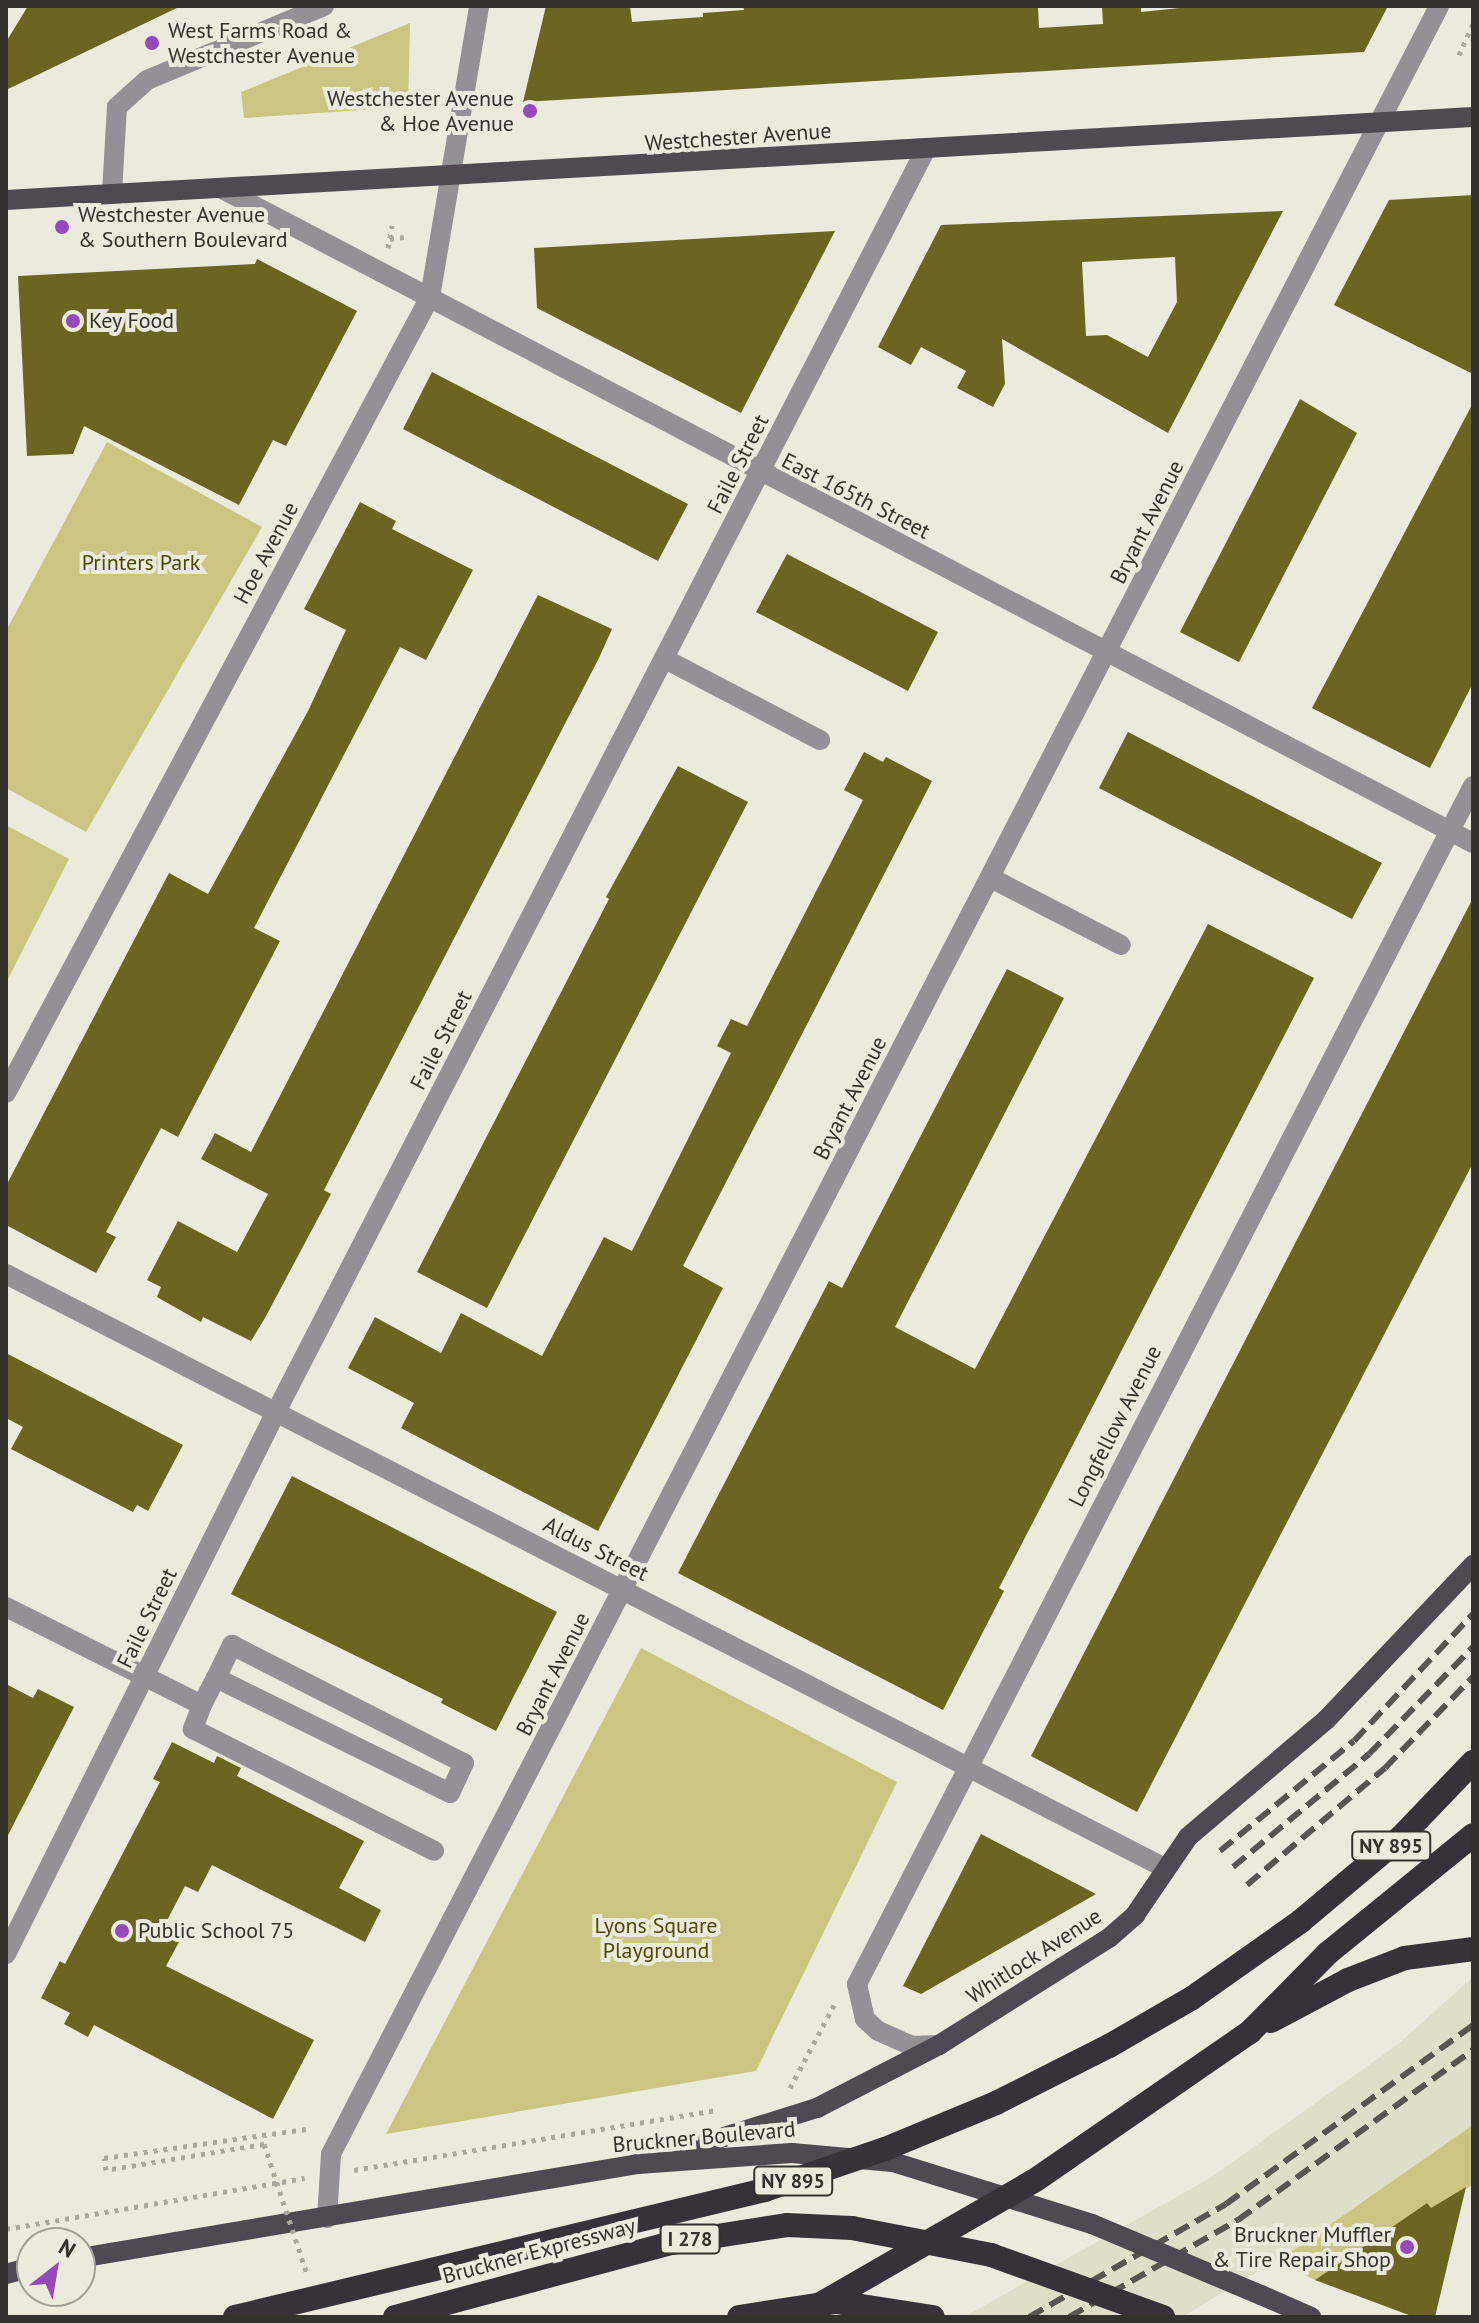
<!DOCTYPE html>
<style>
body{margin:0}
#map{position:relative;width:1479px;height:2323px;overflow:hidden;background:#ebeadd;font-family:"PT Sans",sans-serif}
div>[style]{position:absolute}
.built>*{inset:0;background:#dfdec9}
.green>*{inset:0;background:#cac581}
.building>*{inset:0;background:#6b6522}
.path>*{height:5px;margin-top:-2.5px;transform-origin:0;background:repeating-linear-gradient(90deg,#aaa99f 0 4px,transparent 0 10px)}
.minor>*{height:20px;margin:-10px;padding:0 10px;transform-origin:10px;border-radius:10px;background:#949196}
.major>*{height:20px;margin:-10px;padding:0 10px;transform-origin:10px;border-radius:10px;background:#4e4952}
.highway>*{height:24px;margin:-12px;padding:0 12px;transform-origin:12px;border-radius:12px;background:#37313a}
.rail>*{height:6px;margin-top:-3px;transform-origin:0;background:repeating-linear-gradient(90deg,#575650 0 16px,transparent 0 24px)}
.path-bridge>*{height:5px;margin-top:-2.5px;transform-origin:0;background:repeating-linear-gradient(90deg,#aaa99f 0 4px,transparent 0 10px)}
.major-bridge>*{height:20px;margin:-10px;padding:0 10px;transform-origin:10px;border-radius:10px;background:#4e4952}
.highway-bridge>*{height:24px;margin:-12px;padding:0 12px;transform-origin:12px;border-radius:12px;background:#37313a}
.dots>*{width:22px;height:22px;translate:-50% -50%;box-sizing:border-box;border:4px solid #ebeadd;border-radius:50%}
span{translate:-50% -50%;white-space:nowrap;text-align:center;line-height:1.15;-webkit-text-stroke:8px #ebeadd;paint-order:stroke}
.shield-label span{padding:2px 6px;background:#ebeadd;border:2px solid;border-radius:6px;-webkit-text-stroke-width:0}
.shield-label{font-size:20px;color:#33322d;font-weight:700}
.poi-label{font-size:22px;color:#33322d}
.left{translate:0 -50%;text-align:left}
.right{translate:-100% -50%;text-align:right}
.street-label{font-size:22px;color:#33322d}
.park-label{font-size:22px;color:#4f4902}
.frame{position:absolute;inset:0;border:8px solid #33322d;pointer-events:none}
.north{position:absolute;left:16px;top:2227px;width:80px;height:80px;box-sizing:border-box;background:#ebeadd;border:2px solid #a1a097;border-radius:50%;rotate:31deg;font-size:22px;font-weight:700;line-height:32px;text-align:center;color:#33322d}
.north::after{content:'';display:block;margin:auto;width:28px;height:36px;background:#9549bb;clip-path:polygon(50% 0,100% 100%,50% 72%,0 100%)}
</style>
<div id="map">
<div class="built">
<i style="clip-path:polygon(1473px 1977px,1473px 2125px,1319px 2235px,1182px 2317px,964px 2317px,1210px 2178px,1397px 2045px)"></i>
</div>
<div class="green">
<i style="clip-path:polygon(410px 23px,408px 107px,244px 118px,241px 92px)"></i>
<i style="clip-path:polygon(107px 442px,262px 527px,86px 832px,6px 788px,6px 631px)"></i>
<i style="clip-path:polygon(6px 825px,69px 859px,6px 983px)"></i>
<i style="clip-path:polygon(641px 1648px,897px 1782px,756px 2071px,386px 2134px)"></i>
<i style="clip-path:polygon(1473px 2125px,1473px 2185px,1431px 2208px,1427px 2203px,1315px 2280px,1278px 2261px)"></i>
</div>
<div class="building">
<i style="clip-path:polygon(28px 6px,181px 6px,6px 90px,6px 42px)"></i>
<i style="clip-path:polygon(546px 6px,630px 6px,632px 22px,703px 17px,703px 13px,744px 10px,743px 6px,1038px 6px,1039px 28px,1103px 24px,1102px 6px,1141px 6px,1141px 12px,1199px 6px,1388px 6px,1364px 52px,523px 102px)"></i>
<i style="clip-path:polygon(1473px 195px,1473px 374px,1334px 305px,1389px 200px)"></i>
<i style="clip-path:polygon(evenodd,1283px 211px,1168px 433px,1002px 339px,1005px 384px,993px 407px,957px 388px,966px 371px,921px 347px,911px 365px,878px 347px,941px 225px,1283px 211px,1175px 257px,1177px 302px,1148px 357px,1107px 335px,1086px 336px,1082px 262px,1175px 257px)"></i>
<i style="clip-path:polygon(835px 231px,741px 413px,537px 308px,534px 248px)"></i>
<i style="clip-path:polygon(257px 259px,357px 311px,286px 446px,273px 440px,239px 505px,84px 426px,73px 454px,27px 456px,18px 276px,255px 264px)"></i>
<i style="clip-path:polygon(432px 372px,688px 504px,658px 561px,403px 429px)"></i>
<i style="clip-path:polygon(1300px 399px,1357px 433px,1239px 662px,1180px 632px)"></i>
<i style="clip-path:polygon(1473px 403px,1473px 683px,1430px 768px,1312px 708px)"></i>
<i style="clip-path:polygon(360px 502px,396px 521px,392px 529px,473px 570px,426px 660px,400px 647px,254px 928px,280px 941px,178px 1137px,161px 1128px,106px 1232px,116px 1237px,96px 1273px,6px 1225px,6px 1186px,169px 873px,208px 894px,308px 711px,346px 630px,304px 609px)"></i>
<i style="clip-path:polygon(787px 554px,938px 632px,908px 691px,756px 612px)"></i>
<i style="clip-path:polygon(538px 595px,612px 629px,599px 658px,324px 1190px,331px 1194px,265px 1318px,251px 1341px,203px 1317px,201px 1322px,157px 1297px,161px 1287px,147px 1280px,178px 1221px,237px 1252px,268px 1194px,201px 1159px,215px 1133px,251px 1152px)"></i>
<i style="clip-path:polygon(1128px 732px,1382px 863px,1352px 919px,1099px 788px)"></i>
<i style="clip-path:polygon(864px 752px,883px 762px,886px 757px,932px 781px,683px 1266px,723px 1288px,598px 1531px,401px 1428px,414px 1403px,348px 1368px,375px 1317px,441px 1353px,461px 1313px,542px 1356px,604px 1237px,632px 1251px,731px 1053px,717px 1046px,731px 1019px,747px 1026px,863px 800px,844px 790px)"></i>
<i style="clip-path:polygon(678px 766px,748px 802px,487px 1308px,417px 1272px,609px 899px,606px 897px)"></i>
<i style="clip-path:polygon(1473px 898px,1473px 1163px,1137px 1812px,1031px 1756px)"></i>
<i style="clip-path:polygon(1208px 924px,1314px 978px,999px 1588px,1004px 1591px,943px 1710px,678px 1573px,829px 1281px,842px 1288px,1007px 969px,1064px 998px,895px 1327px,975px 1369px)"></i>
<i style="clip-path:polygon(6px 1353px,183px 1445px,148px 1511px,137px 1505px,133px 1512px,11px 1449px,23px 1427px,6px 1418px)"></i>
<i style="clip-path:polygon(292px 1476px,557px 1612px,496px 1731px,441px 1703px,443px 1699px,231px 1594px)"></i>
<i style="clip-path:polygon(6px 1684px,33px 1698px,38px 1689px,74px 1707px,6px 1839px)"></i>
<i style="clip-path:polygon(172px 1742px,214px 1763px,217px 1756px,241px 1768px,237px 1776px,364px 1841px,339px 1888px,381px 1910px,365px 1942px,212px 1865px,198px 1892px,185px 1886px,161px 1932px,179px 1942px,166px 1966px,314px 2040px,273px 2119px,94px 2025px,88px 2037px,64px 2024px,70px 2013px,41px 1998px,60px 1961px,65px 1964px,160px 1782px,153px 1779px)"></i>
<i style="clip-path:polygon(981px 1834px,1096px 1894px,921px 1994px,903px 1986px)"></i>
<i style="clip-path:polygon(1466px 2187px,1435px 2317px,1414px 2317px,1315px 2280px,1427px 2203px,1431px 2208px)"></i>
</div>
<div class="path">
<i style="left:1459px;top:55px;width:34px;rotate:-66deg"></i>
<i style="left:390px;top:239px;width:14px;rotate:-8deg"></i>
<i style="left:388px;top:248px;width:23px;rotate:-80deg"></i>
<i style="left:790px;top:2088px;width:98px;rotate:-62.1deg"></i>
<i style="left:264px;top:2144px;width:160px;rotate:170.7deg"></i>
<i style="left:106px;top:2170px;width:12px;rotate:-99deg"></i>
<i style="left:104px;top:2158px;width:204px;rotate:-8.2deg"></i>
<i style="left:354px;top:2170px;width:366px;rotate:-9.4deg"></i>
<i style="left:6px;top:2229px;width:303px;rotate:-9.7deg"></i>
</div>
<div class="minor">
<i style="left:220px;top:188px;width:1414px;rotate:27.6deg"></i>
<i style="left:112px;top:193px;width:86px;rotate:-86.7deg"></i>
<i style="left:117px;top:107px;width:40px;rotate:-42deg"></i>
<i style="left:147px;top:80px;width:192px;rotate:-22.7deg"></i>
<i style="left:665px;top:659px;width:175px;rotate:27.6deg"></i>
<i style="left:991px;top:878px;width:146px;rotate:27.3deg"></i>
<i style="left:6px;top:1093px;width:902px;rotate:-61.96deg"></i>
<i style="left:430px;top:297px;width:295px;rotate:-80.4deg"></i>
<i style="left:6px;top:1274px;width:1302px;rotate:27.14deg"></i>
<i style="left:6px;top:1607px;width:219px;rotate:26.6deg"></i>
<i style="left:202px;top:1705px;width:26px;rotate:111deg"></i>
<i style="left:193px;top:1729px;width:270px;rotate:26.8deg"></i>
<i style="left:202px;top:1705px;width:30px;rotate:-63deg"></i>
<i style="left:216px;top:1678px;width:37px;rotate:-64deg"></i>
<i style="left:232px;top:1645px;width:260px;rotate:27deg"></i>
<i style="left:464px;top:1763px;width:33px;rotate:115deg"></i>
<i style="left:450px;top:1793px;width:261px;rotate:-153.8deg"></i>
<i style="left:6px;top:1954px;width:606px;rotate:-63.52deg"></i>
<i style="left:276px;top:1412px;width:1418px;rotate:-62.77deg"></i>
<i style="left:939px;top:2045px;width:27px;rotate:178deg"></i>
<i style="left:912px;top:2046px;width:37px;rotate:-156deg"></i>
<i style="left:878px;top:2031px;width:18px;rotate:-137deg"></i>
<i style="left:865px;top:2019px;width:36px;rotate:-103deg"></i>
<i style="left:857px;top:1984px;width:1347px;rotate:-62.79deg"></i>
<i style="left:327px;top:2218px;width:64px;rotate:-86.4deg"></i>
<i style="left:331px;top:2154px;width:2417px;rotate:-62.71deg"></i>
</div>
<div class="major">
<i style="left:6px;top:200px;width:1469px;rotate:-3.24deg"></i>
<i style="left:638px;top:2164px;width:188px;rotate:-17.4deg"></i>
<i style="left:817px;top:2108px;width:137px;rotate:-27.3deg"></i>
<i style="left:939px;top:2045px;width:201px;rotate:-32.2deg"></i>
<i style="left:1109px;top:1938px;width:35px;rotate:-41deg"></i>
<i style="left:1135px;top:1915px;width:94px;rotate:-55.8deg"></i>
<i style="left:1188px;top:1837px;width:181px;rotate:-40.3deg"></i>
<i style="left:1326px;top:1720px;width:214px;rotate:-46.5deg"></i>
<i style="left:80px;top:2258px;width:566px;rotate:-9.56deg"></i>
<i style="left:638px;top:2164px;width:154px;rotate:-4.1deg"></i>
<i style="left:792px;top:2153px;width:101px;rotate:5.1deg"></i>
<i style="left:893px;top:2162px;width:208px;rotate:17.3deg"></i>
<i style="left:6px;top:2274px;width:27px;rotate:-15deg"></i>
<i style="left:1261px;top:2295px;width:55px;rotate:23.7deg"></i>
</div>
<div class="highway">
<i style="left:1301px;top:1921px;width:131px;rotate:-40deg"></i>
<i style="left:1401px;top:1837px;width:104px;rotate:-46.2deg"></i>
<i style="left:1271px;top:2021px;width:87px;rotate:-28deg"></i>
<i style="left:1348px;top:1980px;width:61px;rotate:-21.1deg"></i>
<i style="left:1405px;top:1958px;width:69px;rotate:-7.5deg"></i>
<i style="left:1250px;top:2032px;width:111px;rotate:-45.4deg"></i>
<i style="left:1328px;top:1953px;width:187px;rotate:-39.1deg"></i>
<i style="left:395px;top:2317px;width:287px;rotate:-15deg"></i>
<i style="left:672px;top:2243px;width:116px;rotate:-8.9deg"></i>
<i style="left:787px;top:2225px;width:65px;rotate:2.6deg"></i>
<i style="left:852px;top:2228px;width:142px;rotate:11deg"></i>
<i style="left:739px;top:2317px;width:98px;rotate:-8.8deg"></i>
<i style="left:836px;top:2302px;width:98px;rotate:8.8deg"></i>
</div>
<div class="rail">
<i style="left:1220px;top:1851px;width:173px;rotate:-39.4deg"></i>
<i style="left:1354px;top:1741px;width:174px;rotate:-46.9deg"></i>
<i style="left:1233px;top:1867px;width:177px;rotate:-39.7deg"></i>
<i style="left:1369px;top:1754px;width:149px;rotate:-45.8deg"></i>
<i style="left:1247px;top:1885px;width:181px;rotate:-40.3deg"></i>
<i style="left:1385px;top:1768px;width:127px;rotate:-46deg"></i>
<i style="left:1029px;top:2317px;width:227px;rotate:-29.8deg"></i>
<i style="left:1226px;top:2204px;width:305px;rotate:-35.9deg"></i>
<i style="left:1069px;top:2317px;width:195px;rotate:-29.9deg"></i>
<i style="left:1238px;top:2220px;width:290px;rotate:-35.9deg"></i>
</div>
<div class="path-bridge">
<i style="left:264px;top:2144px;width:137px;rotate:71.7deg"></i>
</div>
<div class="major-bridge">
<i style="left:1092px;top:2224px;width:183px;rotate:22.8deg"></i>
</div>
<div class="highway-bridge">
<i style="left:991px;top:2255px;width:183px;rotate:19.8deg"></i>
<i style="left:235px;top:2317px;width:545px;rotate:-13.48deg"></i>
<i style="left:765px;top:2190px;width:127px;rotate:-18.9deg"></i>
<i style="left:885px;top:2149px;width:120px;rotate:-22.5deg"></i>
<i style="left:996px;top:2103px;width:127px;rotate:-26.8deg"></i>
<i style="left:1109px;top:2046px;width:96px;rotate:-30deg"></i>
<i style="left:1192px;top:1998px;width:133px;rotate:-35.2deg"></i>
<i style="left:798px;top:2317px;width:272px;rotate:-30deg"></i>
<i style="left:1034px;top:2181px;width:262px;rotate:-34.6deg"></i>
</div>
<div class="dots">
<i style="left:152px;top:43px;background:#9549bb"></i>
<i style="left:530px;top:111px;background:#9549bb"></i>
<i style="left:62px;top:227px;background:#9549bb"></i>
<i style="left:73px;top:321px;background:#9549bb"></i>
<i style="left:122px;top:1931px;background:#9549bb"></i>
<i style="left:1407px;top:2247px;background:#9549bb"></i>
</div>
<div class="shield-label">
<span style="left:1391px;top:1846px">NY 895</span>
<span style="left:793px;top:2181px">NY 895</span>
<span style="left:690px;top:2239px">I 278</span>
</div>
<div class="poi-label">
<span class="left" style="left:168px;top:43px">West Farms Road &amp;<br>Westchester Avenue</span>
<span class="right" style="left:514px;top:111px">Westchester Avenue<br>&amp; Hoe Avenue</span>
<span class="left" style="left:78px;top:227px">Westchester Avenue<br>&amp; Southern Boulevard</span>
<span class="left" style="left:89px;top:321px">Key Food</span>
<span class="left" style="left:138px;top:1931px">Public School 75</span>
<span class="right" style="left:1391px;top:2247px">Bruckner Muffler<br>&amp; Tire Repair Shop</span>
</div>
<div class="street-label">
<span style="left:738px;top:137px;rotate:-4deg">Westchester Avenue</span>
<span style="left:738px;top:464px;rotate:-63deg">Faile Street</span>
<span style="left:856px;top:496px;rotate:27deg">East 165th Street</span>
<span style="left:1147px;top:522px;rotate:-63deg">Bryant Avenue</span>
<span style="left:266px;top:553px;rotate:-62deg">Hoe Avenue</span>
<span style="left:441px;top:1040px;rotate:-63deg">Faile Street</span>
<span style="left:850px;top:1098px;rotate:-63deg">Bryant Avenue</span>
<span style="left:1115px;top:1426px;rotate:-63deg">Longfellow Avenue</span>
<span style="left:596px;top:1549px;rotate:27deg">Aldus Street</span>
<span style="left:147px;top:1618px;rotate:-64deg">Faile Street</span>
<span style="left:553px;top:1674px;rotate:-63deg">Bryant Avenue</span>
<span style="left:1034px;top:1956px;rotate:-33deg">Whitlock Avenue</span>
<span style="left:704px;top:2137px;rotate:-5deg">Bruckner Boulevard</span>
<span style="left:539px;top:2251px;rotate:-15deg">Bruckner Expressway</span>
</div>
<div class="park-label">
<span style="left:141px;top:563px">Printers Park</span>
<span style="left:656px;top:1938px">Lyons Square<br>Playground</span>
</div>
<div class="frame"></div>
<div class="north">N</div>
</div>
